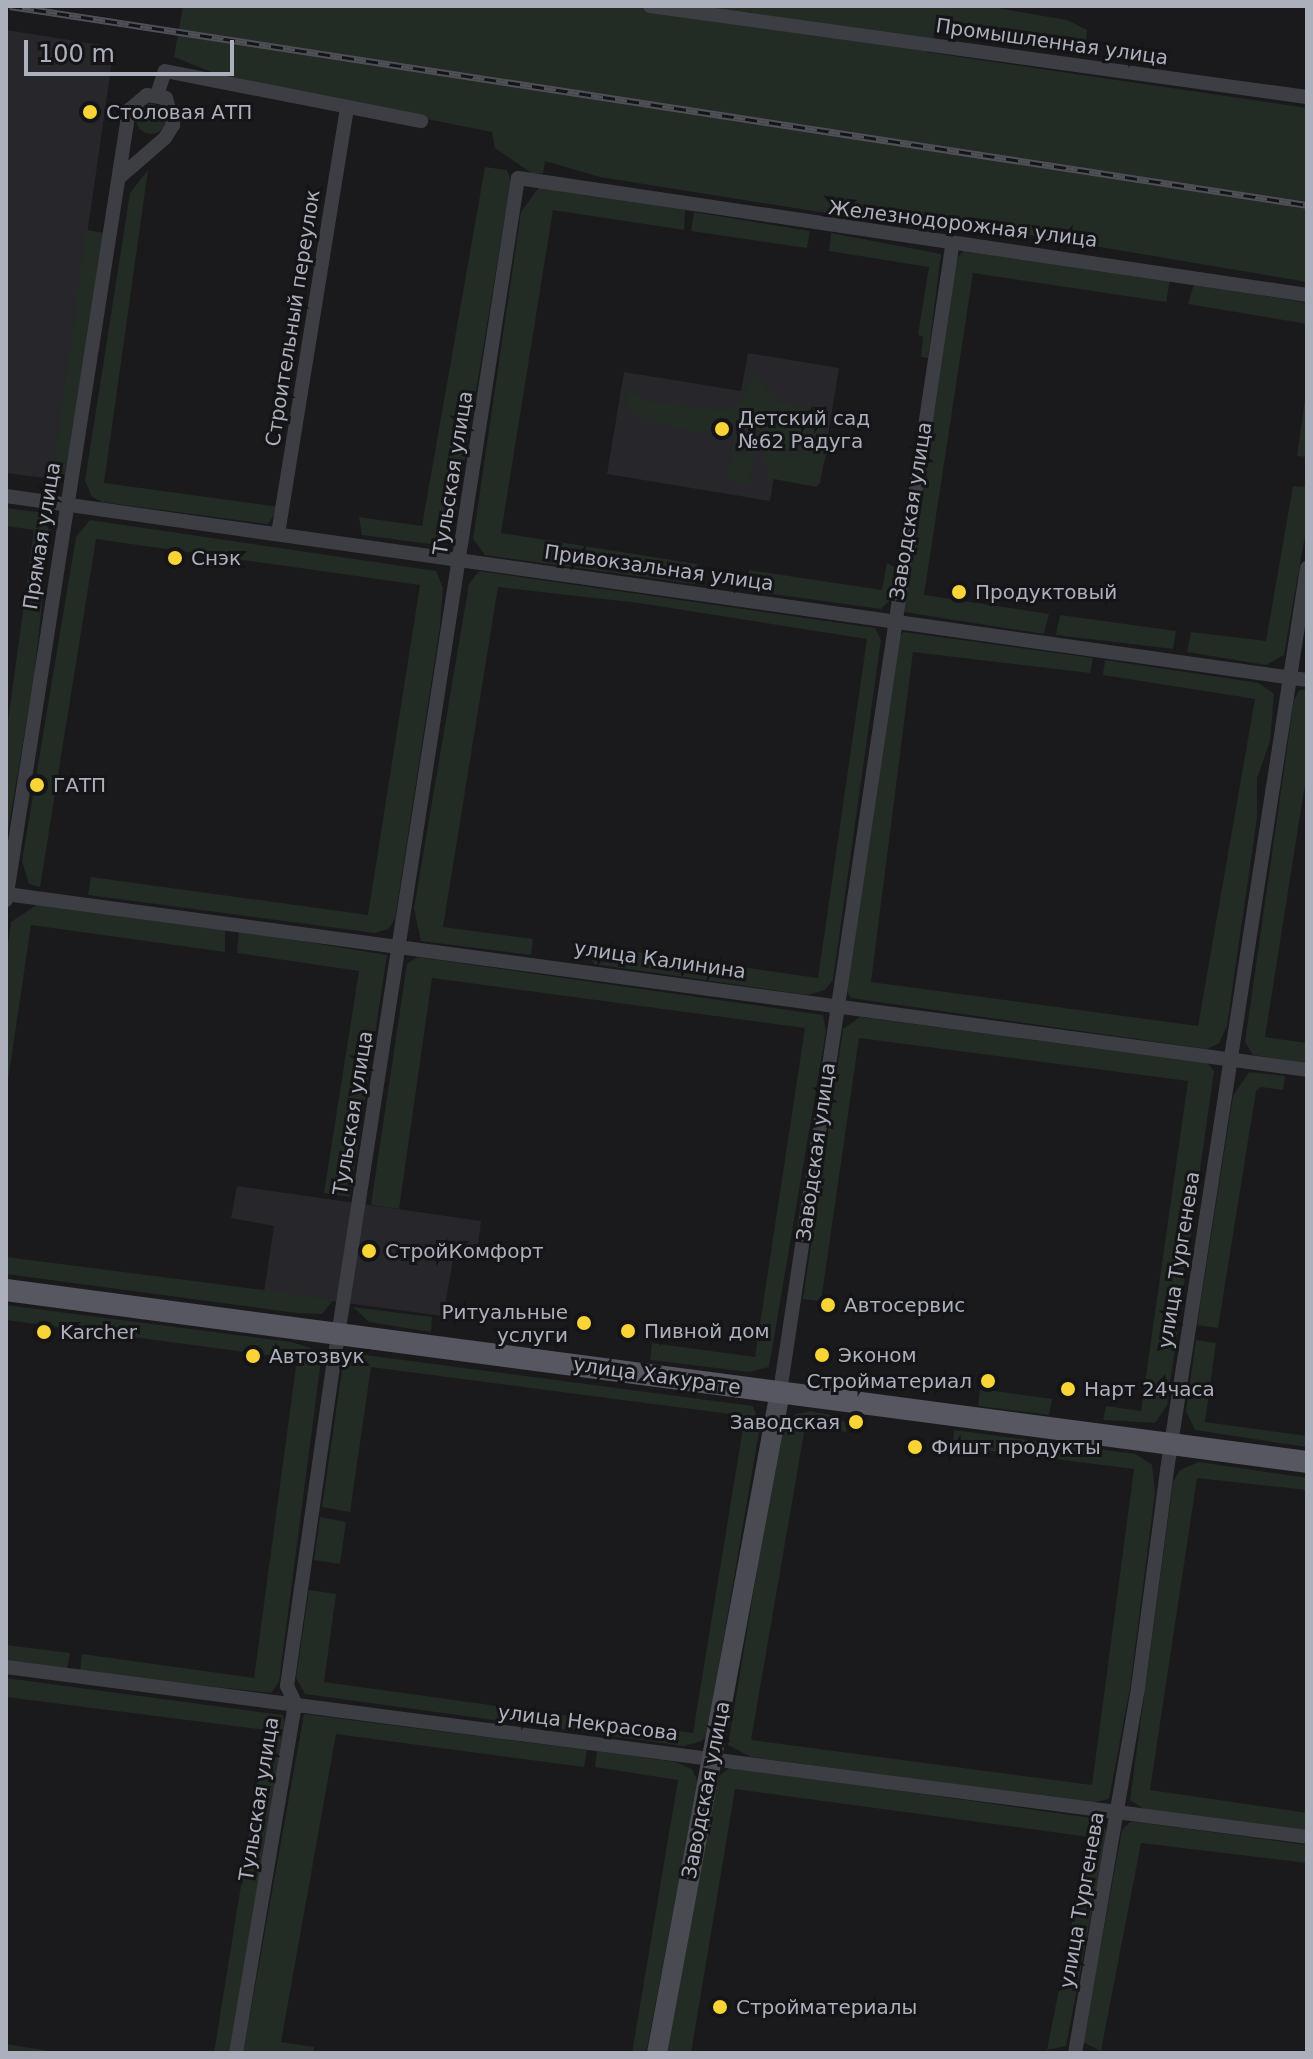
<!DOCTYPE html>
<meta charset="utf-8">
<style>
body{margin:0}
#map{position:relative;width:1313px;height:2059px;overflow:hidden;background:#1a1a1d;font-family:"DejaVu Sans",sans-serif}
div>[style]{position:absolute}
.built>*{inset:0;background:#27262a}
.green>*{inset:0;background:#222b24}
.round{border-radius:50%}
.street>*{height:14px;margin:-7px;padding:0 7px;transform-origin:7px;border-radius:7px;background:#3d3d44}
.secondary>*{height:20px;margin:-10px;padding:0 10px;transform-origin:10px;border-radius:10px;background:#494a52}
.primary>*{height:22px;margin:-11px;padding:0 11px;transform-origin:11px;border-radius:11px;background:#575761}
.rail>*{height:7px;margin-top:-3.5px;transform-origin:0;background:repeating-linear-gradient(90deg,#151518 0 12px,#4e4f57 0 24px);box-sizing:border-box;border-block:2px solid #4e4f57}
.dots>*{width:22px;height:22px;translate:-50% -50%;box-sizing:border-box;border:4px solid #151518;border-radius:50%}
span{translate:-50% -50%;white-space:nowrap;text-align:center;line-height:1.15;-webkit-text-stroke:6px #151518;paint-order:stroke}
.street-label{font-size:20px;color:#acafbc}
.poi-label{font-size:20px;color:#acafbc}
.left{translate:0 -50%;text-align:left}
.right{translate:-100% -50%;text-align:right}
.frame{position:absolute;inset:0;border:8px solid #acafbc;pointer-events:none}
.scale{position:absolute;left:24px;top:40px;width:210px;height:36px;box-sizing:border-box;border:4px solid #acafbc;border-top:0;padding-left:10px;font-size:24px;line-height:28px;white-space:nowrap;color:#acafbc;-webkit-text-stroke:6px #151518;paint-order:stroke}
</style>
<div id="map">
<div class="built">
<i style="clip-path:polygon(6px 30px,114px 47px,52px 479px,6px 473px)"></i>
<i style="clip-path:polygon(748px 353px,839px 368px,820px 484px,774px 477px,770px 501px,607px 474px,624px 372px,741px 391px)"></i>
<i style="clip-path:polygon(237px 1186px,481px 1221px,477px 1252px,468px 1251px,466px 1261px,453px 1260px,443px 1316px,264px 1292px,274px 1226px,231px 1218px)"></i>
</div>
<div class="green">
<i style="clip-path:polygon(183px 6px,986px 6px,1067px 20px,1087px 30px,1086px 40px,941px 20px,926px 52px,1307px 108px,1307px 282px,999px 230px,932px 230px,600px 177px,545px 161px,543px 173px,533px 174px,495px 148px,492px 132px,231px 80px,174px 57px)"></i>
<i class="round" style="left:136px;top:104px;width:30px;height:30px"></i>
<i style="clip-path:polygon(485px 167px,507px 170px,511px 180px,453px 530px,437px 545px,362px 535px,359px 517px,422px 526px)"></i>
<i style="clip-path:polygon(148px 170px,104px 483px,279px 507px,268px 524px,102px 502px,92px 497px,85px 481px,130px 193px)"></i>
<i style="clip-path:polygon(540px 186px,685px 210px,684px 230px,553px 210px,501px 533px,697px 564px,695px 584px,485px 555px,473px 539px,521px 212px)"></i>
<i style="clip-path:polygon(694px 212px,810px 231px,807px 248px,691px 231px)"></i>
<i style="clip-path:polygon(86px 230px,104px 233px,65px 476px,52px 475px)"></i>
<i style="clip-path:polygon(831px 233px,941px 254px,928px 358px,921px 357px,923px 337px,918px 335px,929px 267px,829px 251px)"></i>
<i style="clip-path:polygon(967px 248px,1170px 280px,1166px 302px,973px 273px,924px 595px,1049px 614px,1044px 634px,904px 612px,955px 260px)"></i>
<i style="clip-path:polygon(1194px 284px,1307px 303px,1307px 324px,1188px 304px)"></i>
<i style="clip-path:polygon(750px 376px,760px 377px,770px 396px,781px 403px,812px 410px,822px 419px,818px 426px,830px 442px,817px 487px,768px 478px,761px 432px,738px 423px,697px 433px,646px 421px,625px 406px,627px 389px,651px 402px,728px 411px,744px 399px)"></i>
<i style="clip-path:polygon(1307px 386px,1307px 457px,1297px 456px)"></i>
<i style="clip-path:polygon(735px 434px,753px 437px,756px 443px,748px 486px,725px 478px)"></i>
<i style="clip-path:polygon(1293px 486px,1307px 487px,1307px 524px,1284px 655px,1266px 665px,1187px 652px,1191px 632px,1266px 641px)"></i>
<i style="clip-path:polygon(6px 508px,38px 512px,50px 531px,34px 677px,6px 843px,6px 736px,34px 530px,6px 526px)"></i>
<i style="clip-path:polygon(90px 520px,436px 571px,443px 588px,440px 626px,395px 919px,388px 929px,375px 933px,88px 895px,91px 877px,368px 915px,420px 585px,96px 539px,40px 887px,29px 884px,22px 861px,76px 537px)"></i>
<i style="clip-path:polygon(887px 563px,894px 567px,893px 597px,881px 609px,745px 590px,748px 570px,882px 590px)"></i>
<i style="clip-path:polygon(479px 571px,875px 628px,881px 640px,833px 980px,825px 990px,807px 995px,594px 964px,589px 955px,590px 945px,818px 978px,867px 639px,639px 603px,498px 587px,443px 927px,533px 939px,531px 955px,421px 941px,414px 908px,469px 584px)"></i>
<i style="clip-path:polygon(1060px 615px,1176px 631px,1173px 649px,1056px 635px)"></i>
<i style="clip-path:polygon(903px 632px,1093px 658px,1090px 673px,913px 652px,871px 982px,1198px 1026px,1255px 699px,1103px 675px,1105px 660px,1259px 683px,1274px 694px,1270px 741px,1257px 778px,1257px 818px,1227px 1026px,1219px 1043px,1207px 1049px,851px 998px,847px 992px,893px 649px)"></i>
<i style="clip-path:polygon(1307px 689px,1307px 771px,1265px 1037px,1307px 1043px,1307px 1063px,1253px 1055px,1245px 1042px,1294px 700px,1299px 690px)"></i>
<i style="clip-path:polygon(38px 904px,225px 930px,225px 952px,31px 925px,6px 1094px,6px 958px,11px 922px)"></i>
<i style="clip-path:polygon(239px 931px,387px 955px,350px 1197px,324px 1193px,359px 971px,237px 953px)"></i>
<i style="clip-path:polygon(417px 957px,823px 1015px,826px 1031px,769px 1367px,749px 1372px,650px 1360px,652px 1343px,755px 1357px,805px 1028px,432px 978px,399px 1209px,371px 1205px,407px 964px)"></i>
<i style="clip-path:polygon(860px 1017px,1207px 1063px,1214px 1071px,1167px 1405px,1155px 1423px,1103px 1420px,1106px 1406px,1141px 1411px,1188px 1081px,859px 1038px,821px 1301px,803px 1299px,843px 1029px)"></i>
<i style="clip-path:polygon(1249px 1072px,1285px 1076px,1283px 1090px,1260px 1087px,1256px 1091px,1218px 1328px,1197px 1325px,1233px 1096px)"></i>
<i style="clip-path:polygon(6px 1257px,334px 1299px,322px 1314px,296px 1313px,6px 1274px)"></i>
<i style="clip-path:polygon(6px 1305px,291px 1342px,311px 1348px,321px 1360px,279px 1682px,271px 1693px,80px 1672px,82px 1654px,254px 1678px,297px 1359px,6px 1320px)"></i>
<i style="clip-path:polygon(353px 1307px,432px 1317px,431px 1332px,369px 1322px)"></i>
<i style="clip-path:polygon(1196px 1340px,1216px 1343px,1205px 1422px,1307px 1436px,1307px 1447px,1195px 1430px,1186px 1411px)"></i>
<i style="clip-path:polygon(350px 1353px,753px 1406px,760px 1426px,707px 1735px,702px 1741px,684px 1746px,305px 1694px,296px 1678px,309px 1590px,336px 1594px,324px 1682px,693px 1733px,745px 1416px,371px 1367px,350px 1512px,322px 1507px,343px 1363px)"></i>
<i style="clip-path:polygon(980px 1389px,1052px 1399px,1049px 1415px,978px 1406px)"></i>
<i style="clip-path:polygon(811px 1411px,835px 1416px,847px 1424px,846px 1432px,805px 1427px,751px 1740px,1092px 1785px,1134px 1469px,953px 1446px,954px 1430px,1136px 1454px,1152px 1465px,1155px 1492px,1130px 1688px,1109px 1799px,1090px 1803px,751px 1757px,728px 1745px,781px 1427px,796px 1414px)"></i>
<i style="clip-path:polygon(1199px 1462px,1307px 1478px,1307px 1490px,1197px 1478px,1150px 1790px,1307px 1813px,1307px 1831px,1147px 1811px,1130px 1800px,1173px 1482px,1180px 1470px)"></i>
<i style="clip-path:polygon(320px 1517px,346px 1522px,340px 1564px,314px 1560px)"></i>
<i style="clip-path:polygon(6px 1645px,70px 1653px,67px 1670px,6px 1662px)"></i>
<i style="clip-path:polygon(6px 1678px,282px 1715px,286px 1724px,229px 2053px,214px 2053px,266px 1730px,6px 1697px)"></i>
<i style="clip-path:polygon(304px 1714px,587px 1750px,584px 1767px,336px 1734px,281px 2042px,314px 2047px,313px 2053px,243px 2053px)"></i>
<i style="clip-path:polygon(597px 1751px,675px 1762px,692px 1769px,698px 1782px,646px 2053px,632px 2053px,678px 1780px,595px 1767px)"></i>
<i style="clip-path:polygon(731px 1767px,1099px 1819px,1107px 1832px,1066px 2046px,1047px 2050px,1089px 1837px,735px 1789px,691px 2053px,665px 2053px,719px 1776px)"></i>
<i style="clip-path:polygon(1144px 1823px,1307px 1845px,1307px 1863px,1141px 1843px,1101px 2051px,1083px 2042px,1122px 1830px,1130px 1822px)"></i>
<i style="clip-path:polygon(6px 2044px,61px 2053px,6px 2053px)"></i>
</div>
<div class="street">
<i style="left:650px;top:6px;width:663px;rotate:7.89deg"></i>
<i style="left:157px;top:95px;width:25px;rotate:-72deg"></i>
<i style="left:165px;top:71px;width:261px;rotate:11.1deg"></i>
<i style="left:6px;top:496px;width:1314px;rotate:8.05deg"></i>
<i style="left:278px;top:534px;width:431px;rotate:-80.8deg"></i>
<i style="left:6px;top:894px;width:1313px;rotate:7.7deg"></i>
<i style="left:6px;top:900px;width:800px;rotate:-81.15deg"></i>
<i style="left:129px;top:110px;width:23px;rotate:-40deg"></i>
<i style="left:147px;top:95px;width:19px;rotate:9deg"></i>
<i style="left:166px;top:98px;width:28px;rotate:75deg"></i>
<i style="left:173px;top:125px;width:15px;rotate:122deg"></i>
<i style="left:165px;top:138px;width:60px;rotate:139.1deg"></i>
<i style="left:780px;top:1392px;width:1159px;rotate:-81.46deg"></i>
<i style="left:6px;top:1667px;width:1312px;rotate:7.44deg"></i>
<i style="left:236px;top:2053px;width:355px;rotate:-80.4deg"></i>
<i style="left:295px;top:1703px;width:19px;rotate:-115deg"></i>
<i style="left:287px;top:1686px;width:328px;rotate:-81.8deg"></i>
<i style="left:334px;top:1361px;width:1197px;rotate:-81.16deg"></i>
<i style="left:518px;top:178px;width:798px;rotate:8.43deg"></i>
<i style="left:1075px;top:2053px;width:370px;rotate:-80.2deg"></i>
<i style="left:1138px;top:1688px;width:220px;rotate:-82.4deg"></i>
<i style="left:1167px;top:1470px;width:913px;rotate:-81.18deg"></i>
</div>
<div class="secondary">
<i style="left:657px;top:2053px;width:672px;rotate:-79.46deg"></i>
</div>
<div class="primary">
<i style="left:6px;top:1290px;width:1312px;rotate:7.53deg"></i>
</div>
<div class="rail">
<i style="left:10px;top:6px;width:1312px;rotate:8.72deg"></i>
</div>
<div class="dots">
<i style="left:90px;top:112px;background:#f8d436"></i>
<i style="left:722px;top:429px;background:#f8d436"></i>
<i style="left:175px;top:558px;background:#f8d436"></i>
<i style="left:959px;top:592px;background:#f8d436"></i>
<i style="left:37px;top:785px;background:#f8d436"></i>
<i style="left:369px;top:1251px;background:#f8d436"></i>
<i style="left:828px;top:1305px;background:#f8d436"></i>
<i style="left:584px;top:1323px;background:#f8d436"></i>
<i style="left:628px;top:1331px;background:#f8d436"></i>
<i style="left:44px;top:1332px;background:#f8d436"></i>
<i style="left:822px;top:1355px;background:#f8d436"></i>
<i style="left:253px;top:1356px;background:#f8d436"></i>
<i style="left:988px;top:1381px;background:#f8d436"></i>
<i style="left:1068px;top:1389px;background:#f8d436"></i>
<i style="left:856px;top:1422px;background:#f8d436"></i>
<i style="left:915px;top:1447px;background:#f8d436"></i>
<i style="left:720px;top:2007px;background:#f8d436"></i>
</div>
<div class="street-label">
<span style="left:1052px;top:42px;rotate:8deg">Промышленная улица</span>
<span style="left:963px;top:224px;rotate:7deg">Железнодорожная улица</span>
<span style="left:293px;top:318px;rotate:-81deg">Строительный переулок</span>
<span style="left:453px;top:473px;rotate:-81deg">Тульская улица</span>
<span style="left:911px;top:511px;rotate:-81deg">Заводская улица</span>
<span style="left:42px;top:536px;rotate:-81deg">Прямая улица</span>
<span style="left:659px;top:568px;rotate:8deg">Привокзальная улица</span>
<span style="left:660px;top:960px;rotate:8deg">улица Калинина</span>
<span style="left:353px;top:1113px;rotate:-81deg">Тульская улица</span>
<span style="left:816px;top:1152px;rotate:-82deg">Заводская улица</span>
<span style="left:1179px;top:1260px;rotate:-81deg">улица Тургенева</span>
<span style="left:657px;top:1376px;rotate:8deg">улица Хакурате</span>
<span style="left:588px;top:1723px;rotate:7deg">улица Некрасова</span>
<span style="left:706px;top:1790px;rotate:-79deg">Заводская улица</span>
<span style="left:259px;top:1799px;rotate:-81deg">Тульская улица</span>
<span style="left:1082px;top:1900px;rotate:-80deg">улица Тургенева</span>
</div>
<div class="poi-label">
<span class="left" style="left:106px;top:112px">Столовая АТП</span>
<span class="left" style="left:738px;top:430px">Детский сад<br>№62 Радуга</span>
<span class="left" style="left:191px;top:558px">Снэк</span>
<span class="left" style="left:975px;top:592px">Продуктовый</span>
<span class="left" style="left:53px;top:785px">ГАТП</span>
<span class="left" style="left:385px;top:1251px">СтройКомфорт</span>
<span class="left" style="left:844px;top:1305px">Автосервис</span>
<span class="right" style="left:568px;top:1324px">Ритуальные<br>услуги</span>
<span class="left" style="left:644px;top:1331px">Пивной дом</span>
<span class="left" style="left:60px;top:1332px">Karcher</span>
<span class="left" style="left:838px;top:1355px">Эконом</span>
<span class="left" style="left:269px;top:1356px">Автозвук</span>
<span class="right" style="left:972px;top:1381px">Стройматериал</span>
<span class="left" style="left:1084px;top:1389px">Нарт 24часа</span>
<span class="right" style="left:840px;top:1422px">Заводская</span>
<span class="left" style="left:931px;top:1447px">Фишт продукты</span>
<span class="left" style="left:736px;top:2007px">Стройматериалы</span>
</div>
<div class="frame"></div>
<div class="scale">100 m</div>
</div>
